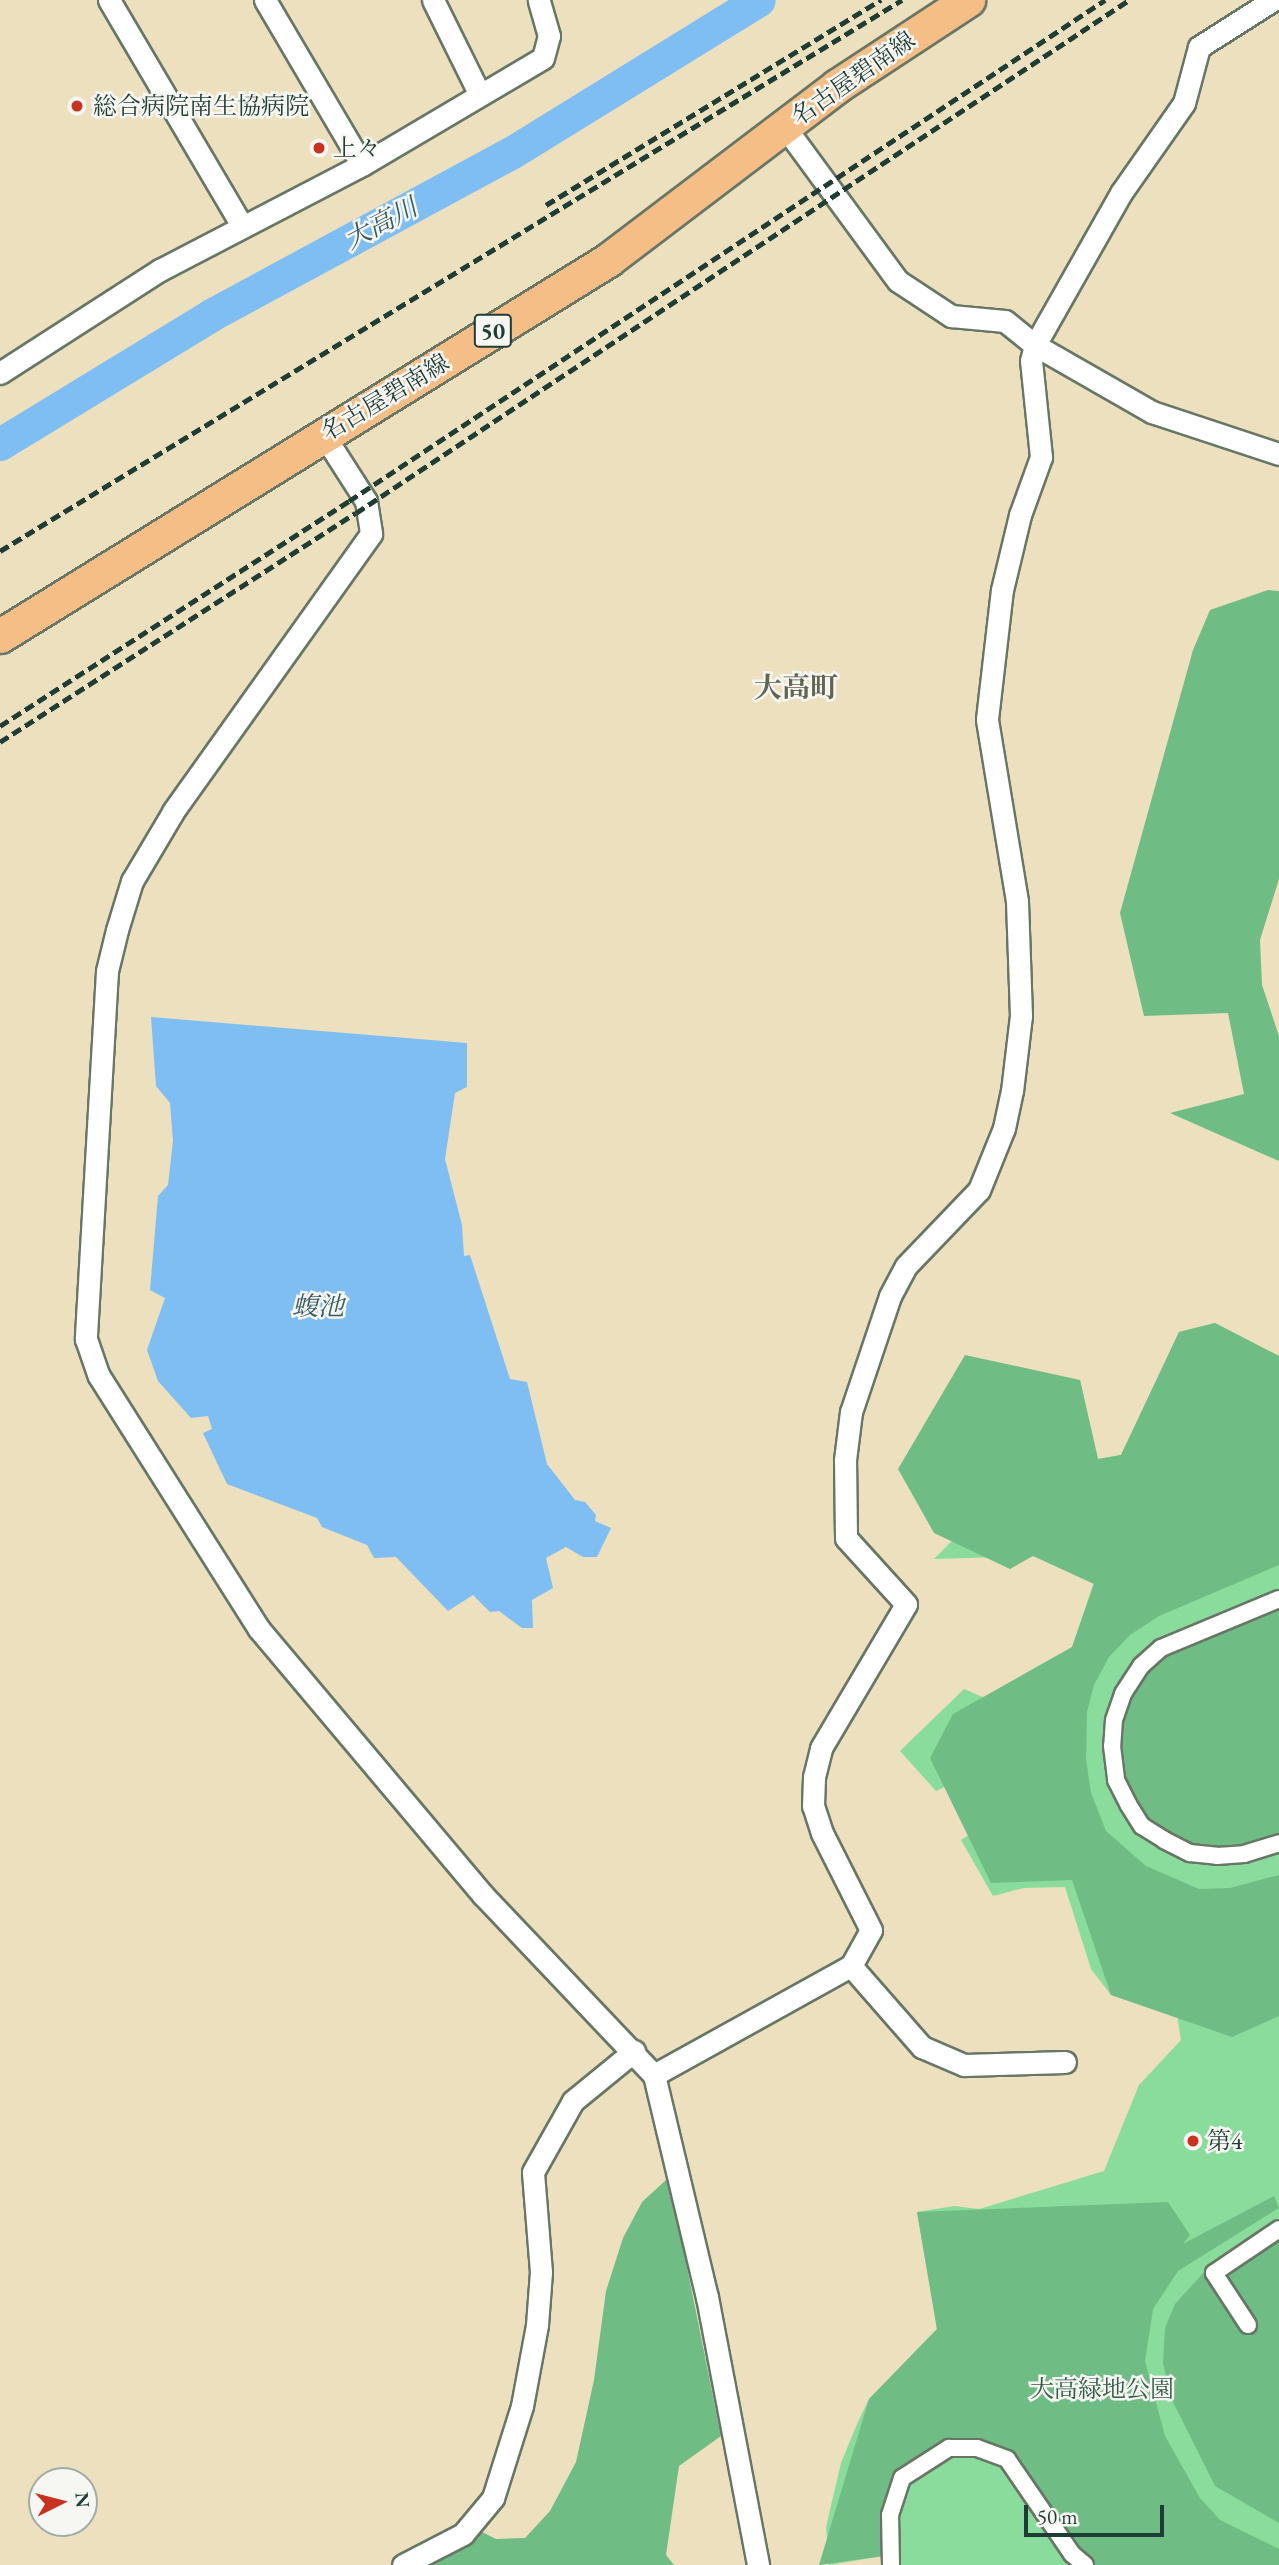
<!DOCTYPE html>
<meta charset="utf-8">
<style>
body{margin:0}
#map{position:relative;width:1279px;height:2565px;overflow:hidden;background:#ece0bf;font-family:"EB Garamond","Noto Serif JP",serif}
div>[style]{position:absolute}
.green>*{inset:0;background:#8adc9c}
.forest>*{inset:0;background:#6fbc84}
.water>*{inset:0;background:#7ebef2}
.river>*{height:33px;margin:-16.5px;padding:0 16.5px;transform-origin:16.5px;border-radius:16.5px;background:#7ebef2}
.roads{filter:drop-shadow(2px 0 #677665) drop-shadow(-2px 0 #677665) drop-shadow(0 2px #677665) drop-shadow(0 -2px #677665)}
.pedestrian>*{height:16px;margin:-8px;padding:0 8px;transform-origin:8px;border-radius:8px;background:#fff}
.minor>*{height:21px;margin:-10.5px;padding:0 10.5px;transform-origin:10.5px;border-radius:10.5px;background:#fff}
.primary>*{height:33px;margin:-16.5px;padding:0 16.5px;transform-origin:16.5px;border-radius:16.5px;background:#f6be87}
.rail>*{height:5px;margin-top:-2.5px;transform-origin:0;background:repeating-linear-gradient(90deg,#1f3d34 0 10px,transparent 0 15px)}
.dots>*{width:19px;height:19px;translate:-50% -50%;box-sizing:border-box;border:4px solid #f6f6f2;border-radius:50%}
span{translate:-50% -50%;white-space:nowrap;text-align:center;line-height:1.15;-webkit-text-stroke:5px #f6f6f2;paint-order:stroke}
.shield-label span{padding:2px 5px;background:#f6f6f2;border:2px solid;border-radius:5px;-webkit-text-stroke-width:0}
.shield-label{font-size:23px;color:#1f3d34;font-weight:700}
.street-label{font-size:24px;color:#1f3d34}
.poi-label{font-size:24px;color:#1f3d34}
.left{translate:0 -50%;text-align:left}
.park-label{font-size:24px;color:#345d49}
.water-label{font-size:26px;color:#375d64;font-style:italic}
.quarter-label{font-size:28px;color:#636553;font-weight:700}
.north{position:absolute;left:28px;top:2467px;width:70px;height:70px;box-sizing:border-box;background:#f6f6f2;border:2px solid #a0aca6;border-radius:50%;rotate:84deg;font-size:19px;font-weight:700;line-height:28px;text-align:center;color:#1f3d34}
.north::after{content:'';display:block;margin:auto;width:24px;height:32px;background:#c8321e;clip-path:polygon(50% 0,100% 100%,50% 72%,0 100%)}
.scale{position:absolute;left:1024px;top:2505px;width:140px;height:32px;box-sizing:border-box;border:4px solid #1f3d34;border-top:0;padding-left:9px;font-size:21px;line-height:24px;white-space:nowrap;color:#1f3d34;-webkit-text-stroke:5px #f6f6f2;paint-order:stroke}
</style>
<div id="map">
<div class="green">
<i style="clip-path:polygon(1215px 1323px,1279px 1356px,1279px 2565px,884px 2565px,883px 2556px,829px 2565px,826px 2527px,841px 2463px,857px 2424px,869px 2399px,937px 2329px,917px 2212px,954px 2206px,979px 2209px,1104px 2171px,1139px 2085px,1181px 2040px,1176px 2010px,1111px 1995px,1091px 1969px,1065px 1887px,1024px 1888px,993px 1896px,961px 1840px,985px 1824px,957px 1781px,936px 1791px,900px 1751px,964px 1689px,992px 1701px,1072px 1647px,1095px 1579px,1033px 1556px,934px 1559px,963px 1530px,1080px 1380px,1098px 1459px,1121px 1455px,1179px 1332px)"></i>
</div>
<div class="forest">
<i style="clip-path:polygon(1268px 590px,1279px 591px,1279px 879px,1260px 940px,1262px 985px,1279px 1036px,1279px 1161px,1170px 1113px,1244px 1094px,1228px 1013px,1144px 1016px,1120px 913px,1193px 650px,1210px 610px)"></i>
<i style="clip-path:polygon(1215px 1323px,1279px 1356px,1279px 1565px,1159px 1616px,1130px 1635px,1109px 1657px,1094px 1685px,1087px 1712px,1086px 1759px,1091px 1793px,1106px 1831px,1146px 1866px,1199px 1889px,1230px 1888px,1279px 1875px,1279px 2016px,1232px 2037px,1111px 1995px,1072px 1880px,991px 1883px,930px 1758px,953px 1714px,1072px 1647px,1094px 1584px,1033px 1556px,1010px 1569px,934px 1533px,898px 1469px,965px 1355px,1080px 1380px,1098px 1459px,1121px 1455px,1179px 1332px)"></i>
<i style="clip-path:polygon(1279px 1599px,1279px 1843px,1217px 1856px,1164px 1840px,1128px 1804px,1112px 1746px,1141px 1666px)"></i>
<i style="clip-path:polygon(666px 2180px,671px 2188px,721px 2436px,679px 2466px,666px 2555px,674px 2565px,433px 2565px,434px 2559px,478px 2530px,496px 2539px,525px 2538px,550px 2511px,576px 2462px,594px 2380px,606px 2291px,623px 2238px,642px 2202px)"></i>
<i style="clip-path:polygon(1274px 2196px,1279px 2208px,1178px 2271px,1153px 2309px,1145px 2361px,1165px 2436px,1200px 2498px,1220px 2520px,1279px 2549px,1279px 2565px,1085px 2565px,1007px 2459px,949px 2448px,895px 2492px,883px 2556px,819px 2565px,869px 2399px,937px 2329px,917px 2212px,1168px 2202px,1190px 2235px,1183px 2244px)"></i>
<i style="clip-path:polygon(1279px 2229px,1279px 2523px,1215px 2486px,1171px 2398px,1163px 2363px,1165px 2328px,1175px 2304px,1206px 2270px,1214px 2273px)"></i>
</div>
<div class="water">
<i style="clip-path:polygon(151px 1017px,467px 1043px,467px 1087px,455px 1093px,445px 1159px,462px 1225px,464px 1256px,470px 1255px,510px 1379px,527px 1382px,547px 1464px,575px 1500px,585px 1502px,596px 1515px,595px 1521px,611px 1528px,597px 1557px,583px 1557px,566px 1547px,546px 1558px,553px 1588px,532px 1600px,533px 1628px,522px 1628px,499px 1611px,490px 1612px,473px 1595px,448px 1611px,396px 1557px,374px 1558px,367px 1545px,322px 1527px,317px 1518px,227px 1484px,203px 1433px,212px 1429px,208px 1416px,191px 1418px,158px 1381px,147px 1350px,165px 1298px,150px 1290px,158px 1196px,168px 1185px,173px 1141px,170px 1103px,156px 1086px)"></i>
</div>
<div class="river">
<i style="left:0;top:444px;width:247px;rotate:-31.4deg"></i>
<i style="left:211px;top:315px;width:341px;rotate:-28.4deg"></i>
<i style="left:511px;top:153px;width:291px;rotate:-31.7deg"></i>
</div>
<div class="roads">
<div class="pedestrian">
<i style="left:1279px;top:1599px;width:128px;rotate:157.4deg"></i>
<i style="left:1161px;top:1648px;width:27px;rotate:138deg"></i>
<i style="left:1141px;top:1666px;width:33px;rotate:123deg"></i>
<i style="left:1123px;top:1694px;width:28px;rotate:109deg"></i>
<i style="left:1114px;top:1720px;width:26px;rotate:94deg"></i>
<i style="left:1112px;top:1746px;width:34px;rotate:83deg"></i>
<i style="left:1116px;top:1780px;width:27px;rotate:63deg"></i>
<i style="left:1128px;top:1804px;width:26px;rotate:58deg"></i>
<i style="left:1142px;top:1826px;width:26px;rotate:32deg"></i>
<i style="left:1164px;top:1840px;width:29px;rotate:27deg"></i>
<i style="left:1190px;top:1853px;width:27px;rotate:6deg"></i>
<i style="left:1217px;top:1856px;width:27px;rotate:-4deg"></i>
<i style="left:1244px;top:1854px;width:37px;rotate:-17deg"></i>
<i style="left:1248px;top:2325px;width:62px;rotate:-123.2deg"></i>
<i style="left:1214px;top:2273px;width:78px;rotate:-34.1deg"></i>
<i style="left:891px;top:2565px;width:50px;rotate:-91.1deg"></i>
<i style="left:890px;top:2515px;width:39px;rotate:-72deg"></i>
<i style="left:902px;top:2478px;width:56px;rotate:-32.6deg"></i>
<i style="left:949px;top:2448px;width:28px"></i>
<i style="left:977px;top:2448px;width:32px;rotate:20deg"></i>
<i style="left:1007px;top:2459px;width:115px;rotate:55.6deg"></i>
<i style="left:1072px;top:2554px;width:17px;rotate:40deg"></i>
</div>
<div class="minor">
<i style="left:109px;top:0;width:260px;rotate:59.5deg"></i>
<i style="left:265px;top:0;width:191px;rotate:59.5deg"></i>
<i style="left:433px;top:0;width:104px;rotate:63.7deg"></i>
<i style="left:784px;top:126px;width:192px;rotate:53.7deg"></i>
<i style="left:898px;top:281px;width:64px;rotate:33.4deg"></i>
<i style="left:951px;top:316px;width:54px;rotate:5.3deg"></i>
<i style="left:1005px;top:321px;width:38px;rotate:39deg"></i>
<i style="left:1035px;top:345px;width:135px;rotate:29.8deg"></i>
<i style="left:1152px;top:412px;width:134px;rotate:18.3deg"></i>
<i style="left:0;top:373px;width:190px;rotate:-32.8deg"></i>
<i style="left:160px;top:270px;width:228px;rotate:-27.5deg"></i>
<i style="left:362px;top:165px;width:210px;rotate:-30.6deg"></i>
<i style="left:543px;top:58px;width:23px;rotate:-75deg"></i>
<i style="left:549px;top:36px;width:37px;rotate:-106deg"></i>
<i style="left:323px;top:434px;width:80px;rotate:57.3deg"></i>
<i style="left:366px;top:501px;width:33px;rotate:81deg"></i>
<i style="left:371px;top:534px;width:341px;rotate:125.5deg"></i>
<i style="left:173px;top:812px;width:80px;rotate:120.7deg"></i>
<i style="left:132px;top:881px;width:51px;rotate:107deg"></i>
<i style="left:117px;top:930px;width:42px;rotate:103.7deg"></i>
<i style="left:107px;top:971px;width:369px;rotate:93.3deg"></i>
<i style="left:86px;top:1339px;width:39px;rotate:71deg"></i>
<i style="left:99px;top:1376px;width:299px;rotate:57.7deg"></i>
<i style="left:259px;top:1629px;width:348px;rotate:49.9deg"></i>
<i style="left:483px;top:1895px;width:248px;rotate:46.5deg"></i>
<i style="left:654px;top:2075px;width:228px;rotate:76.6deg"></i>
<i style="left:707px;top:2297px;width:273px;rotate:79.2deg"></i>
<i style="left:851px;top:1966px;width:108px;rotate:48.8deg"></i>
<i style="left:922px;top:2047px;width:46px;rotate:23.2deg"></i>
<i style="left:964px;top:2065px;width:101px;rotate:-1.7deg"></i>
<i style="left:654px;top:2075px;width:225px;rotate:-29deg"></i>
<i style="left:851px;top:1966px;width:41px;rotate:-60.9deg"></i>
<i style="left:871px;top:1930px;width:109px;rotate:-116.8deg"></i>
<i style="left:822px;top:1833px;width:28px;rotate:-108deg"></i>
<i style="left:813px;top:1806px;width:29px;rotate:-88deg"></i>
<i style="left:814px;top:1777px;width:30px;rotate:-76deg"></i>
<i style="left:821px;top:1748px;width:167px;rotate:-59.4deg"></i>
<i style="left:906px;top:1604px;width:89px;rotate:-132.3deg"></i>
<i style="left:846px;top:1538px;width:78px;rotate:-90.7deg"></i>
<i style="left:845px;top:1460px;width:48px;rotate:-82.9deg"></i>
<i style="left:851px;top:1412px;width:122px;rotate:-71.4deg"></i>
<i style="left:890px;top:1296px;width:34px;rotate:-62deg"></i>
<i style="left:906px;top:1266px;width:105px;rotate:-46.2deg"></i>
<i style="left:979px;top:1190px;width:67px;rotate:-68deg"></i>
<i style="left:1004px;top:1128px;width:38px;rotate:-78deg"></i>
<i style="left:1012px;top:1091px;width:76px;rotate:-83.2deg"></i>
<i style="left:1021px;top:1016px;width:115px;rotate:-92deg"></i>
<i style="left:1017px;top:901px;width:184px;rotate:-99.4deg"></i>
<i style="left:987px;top:719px;width:130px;rotate:-83.4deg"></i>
<i style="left:1002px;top:590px;width:77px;rotate:-76.5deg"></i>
<i style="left:1020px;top:515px;width:62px;rotate:-70.1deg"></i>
<i style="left:1041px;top:457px;width:97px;rotate:-95.9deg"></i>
<i style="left:1031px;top:361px;width:16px;rotate:-76deg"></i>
<i style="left:1035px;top:345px;width:175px;rotate:-60.5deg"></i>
<i style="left:1121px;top:193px;width:110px;rotate:-55deg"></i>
<i style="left:1184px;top:103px;width:58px;rotate:-75deg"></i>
<i style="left:1199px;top:47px;width:88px;rotate:-32.4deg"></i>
<i style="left:403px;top:2565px;width:68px;rotate:-27.3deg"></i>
<i style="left:463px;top:2534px;width:47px;rotate:-50.2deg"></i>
<i style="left:493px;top:2498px;width:96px;rotate:-72.5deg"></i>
<i style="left:522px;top:2406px;width:82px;rotate:-79.5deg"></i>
<i style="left:537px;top:2325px;width:53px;rotate:-85.7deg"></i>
<i style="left:541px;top:2272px;width:100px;rotate:-94.6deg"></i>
<i style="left:533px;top:2172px;width:81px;rotate:-60.6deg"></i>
<i style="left:573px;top:2101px;width:79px;rotate:-39.3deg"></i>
</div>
<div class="primary">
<i style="left:0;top:636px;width:715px;rotate:-31.73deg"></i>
<i style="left:608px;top:260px;width:288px;rotate:-37.2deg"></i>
<i style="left:837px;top:86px;width:157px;rotate:-33.3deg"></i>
</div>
</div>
<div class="rail">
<i style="left:546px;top:205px;width:393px;rotate:-31.5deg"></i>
<i style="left:0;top:551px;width:1057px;rotate:-31.42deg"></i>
<i style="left:0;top:726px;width:415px;rotate:-32.8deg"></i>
<i style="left:349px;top:501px;width:907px;rotate:-33.53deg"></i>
<i style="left:0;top:742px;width:423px;rotate:-32.8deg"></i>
<i style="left:356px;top:513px;width:928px;rotate:-33.57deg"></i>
</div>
<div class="dots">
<i style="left:77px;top:106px;background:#c8321e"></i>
<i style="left:319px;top:148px;background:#c8321e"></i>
<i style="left:1193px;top:2141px;background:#c8321e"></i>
</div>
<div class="shield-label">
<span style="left:493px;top:331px">50</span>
</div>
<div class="street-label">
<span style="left:853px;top:78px;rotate:-35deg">名古屋碧南線</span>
<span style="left:385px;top:397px;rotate:-31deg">名古屋碧南線</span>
</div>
<div class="poi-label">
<span class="left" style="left:93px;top:106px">総合病院南生協病院</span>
<span class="left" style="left:333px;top:148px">上々</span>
<span class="left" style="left:1207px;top:2141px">第4</span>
</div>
<div class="park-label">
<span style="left:1102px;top:2389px">大高緑地公園</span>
</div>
<div class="water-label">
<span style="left:381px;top:224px;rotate:-28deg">大高川</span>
<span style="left:318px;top:1307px">蝮池</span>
</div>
<div class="quarter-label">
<span style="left:796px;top:687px">大高町</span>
</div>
<div class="north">N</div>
<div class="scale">50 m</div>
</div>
